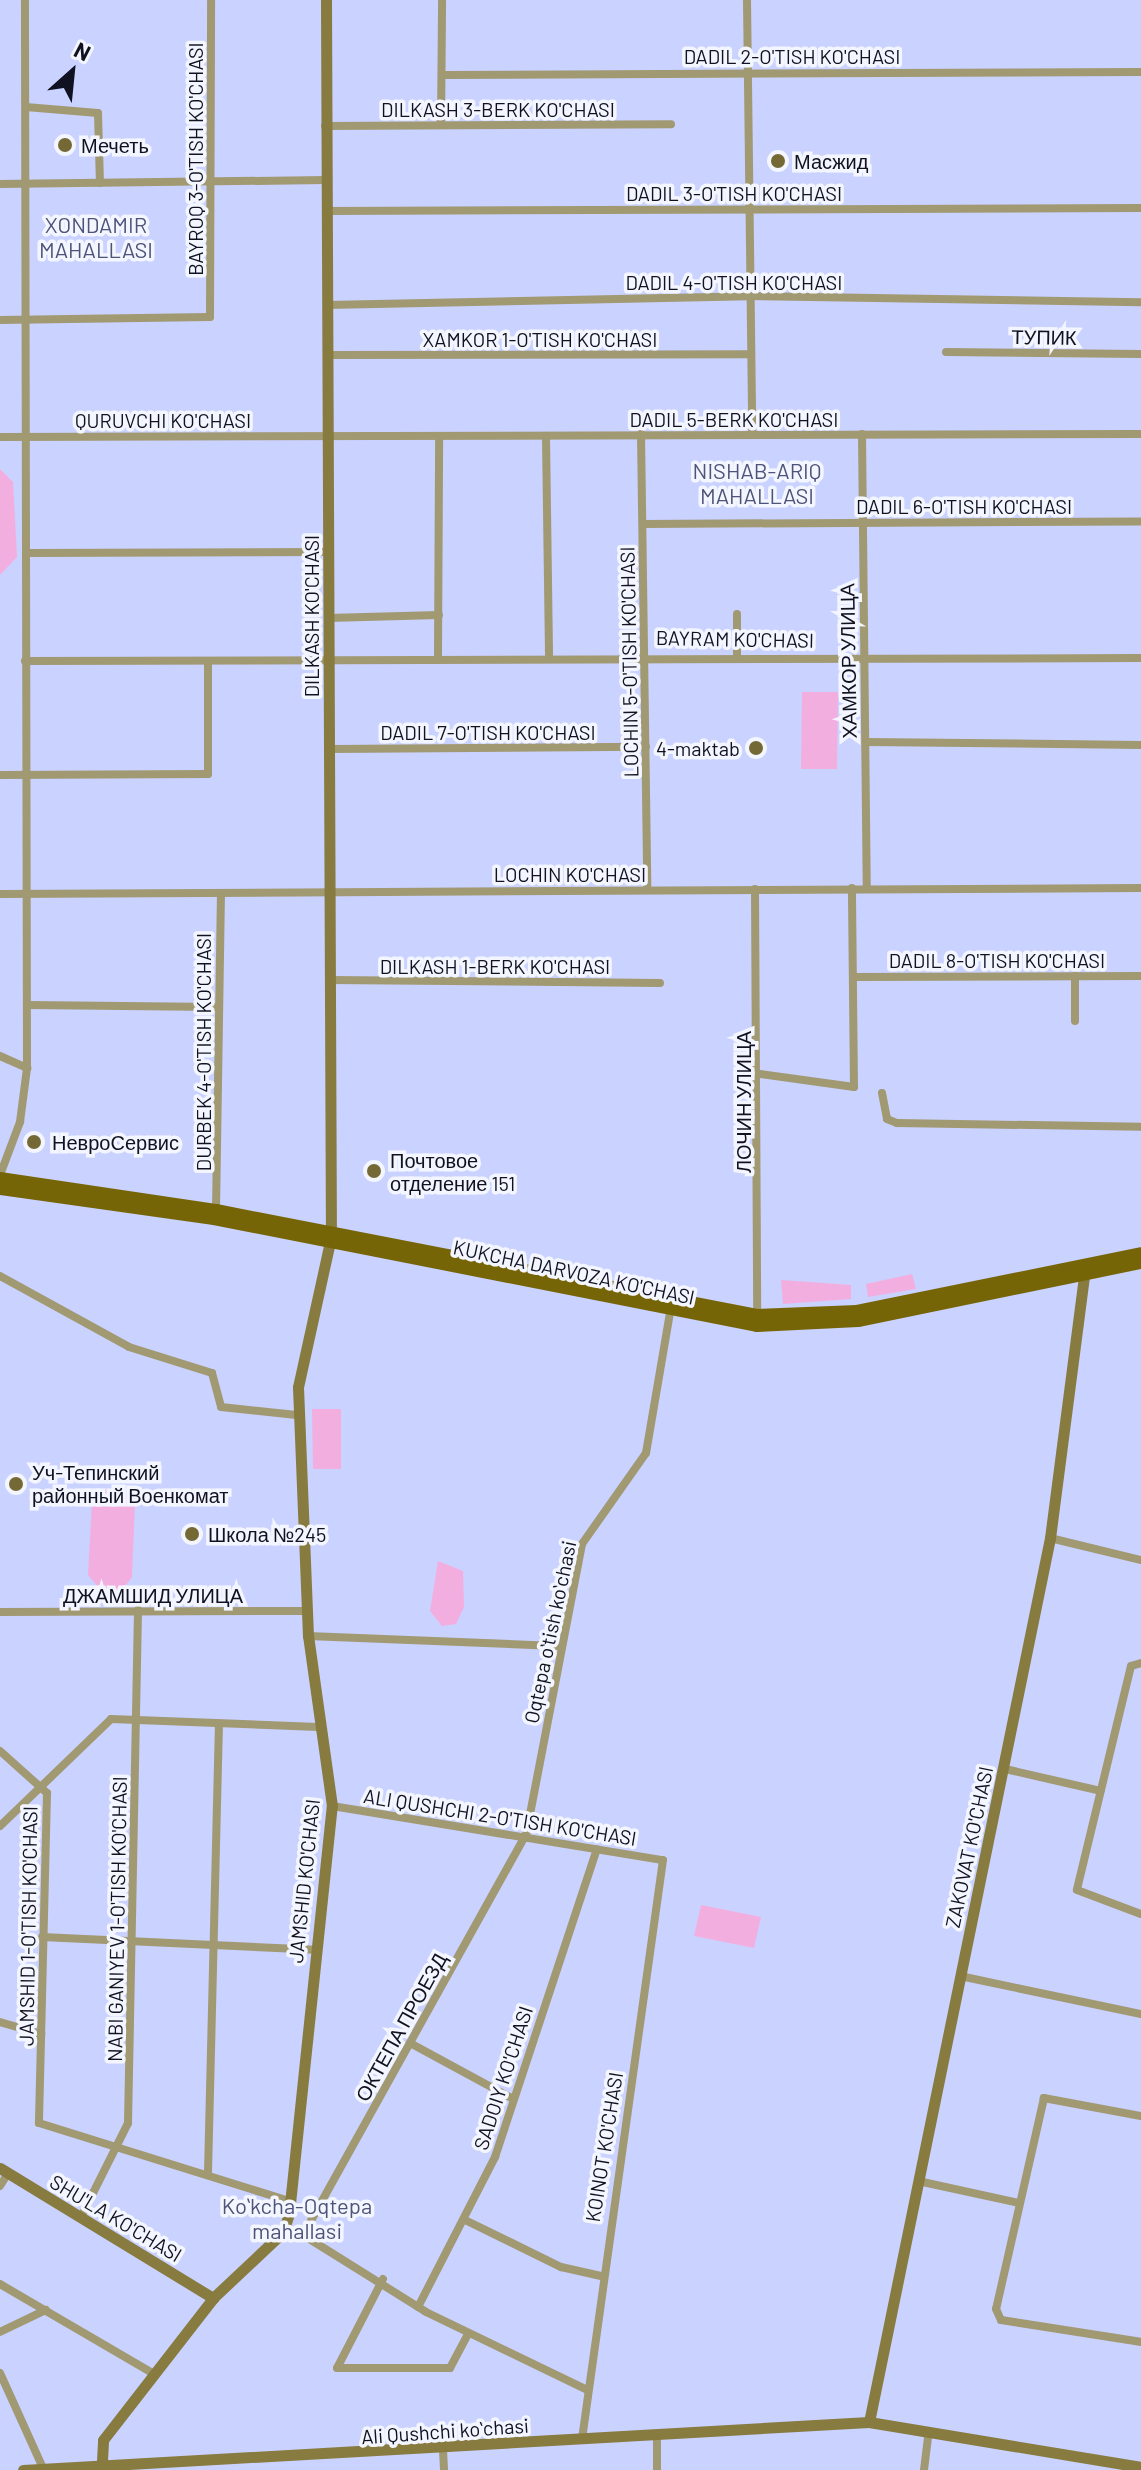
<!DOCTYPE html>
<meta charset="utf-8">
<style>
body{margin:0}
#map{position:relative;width:1141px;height:2470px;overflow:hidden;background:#cad2ff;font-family:Barlow,sans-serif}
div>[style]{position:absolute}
.green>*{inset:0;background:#f3aee0}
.street>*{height:8px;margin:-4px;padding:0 4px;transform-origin:4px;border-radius:4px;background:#a19972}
.secondary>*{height:11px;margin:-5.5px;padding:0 5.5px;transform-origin:5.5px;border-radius:5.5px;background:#887b3f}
.primary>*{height:12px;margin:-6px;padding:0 6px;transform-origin:6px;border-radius:6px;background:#766507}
.dots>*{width:22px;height:22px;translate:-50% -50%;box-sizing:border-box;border:4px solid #f4f6ff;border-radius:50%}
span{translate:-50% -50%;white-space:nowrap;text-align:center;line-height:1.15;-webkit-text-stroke:7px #f4f6ff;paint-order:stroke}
.street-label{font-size:20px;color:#101221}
.poi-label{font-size:20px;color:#101221}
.left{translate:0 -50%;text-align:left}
.right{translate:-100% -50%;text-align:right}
.neighbourhood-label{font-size:22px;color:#4e5479}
.north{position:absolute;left:32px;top:32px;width:80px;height:80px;-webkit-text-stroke:6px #f4f6ff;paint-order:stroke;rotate:27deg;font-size:22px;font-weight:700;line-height:32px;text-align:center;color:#101221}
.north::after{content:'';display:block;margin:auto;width:28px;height:36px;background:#101221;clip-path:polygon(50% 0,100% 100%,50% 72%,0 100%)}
</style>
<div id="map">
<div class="green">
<i style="clip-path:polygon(0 469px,13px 482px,17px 557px,0 575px)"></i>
<i style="clip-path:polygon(802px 692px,838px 692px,837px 769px,801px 769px)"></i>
<i style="clip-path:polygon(912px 1274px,916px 1289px,868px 1297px,866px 1284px)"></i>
<i style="clip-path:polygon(781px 1280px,851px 1285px,851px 1299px,783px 1304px)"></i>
<i style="clip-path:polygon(312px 1409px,341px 1409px,341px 1469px,313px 1469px)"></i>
<i style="clip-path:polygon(121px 1488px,135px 1503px,132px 1577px,119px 1594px,105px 1595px,88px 1575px,92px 1501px,101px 1490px)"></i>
<i style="clip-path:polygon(438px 1561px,463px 1571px,464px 1607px,456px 1624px,442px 1626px,430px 1611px)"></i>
<i style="clip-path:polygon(701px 1905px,761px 1917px,754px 1948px,694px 1936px)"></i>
</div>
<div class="street">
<i style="left:747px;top:0;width:433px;rotate:89.3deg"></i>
<i style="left:443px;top:75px;width:698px;rotate:-0.25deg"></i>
<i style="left:26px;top:107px;width:72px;rotate:4.8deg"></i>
<i style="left:98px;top:113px;width:70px;rotate:88.4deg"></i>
<i style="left:441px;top:125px;width:125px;rotate:-89.5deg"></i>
<i style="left:325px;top:126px;width:346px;rotate:-0.3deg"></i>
<i style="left:0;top:184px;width:326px;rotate:-0.7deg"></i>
<i style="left:327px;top:211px;width:814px;rotate:-0.21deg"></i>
<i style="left:327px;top:305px;width:422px;rotate:-1.2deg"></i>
<i style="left:749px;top:296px;width:392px;rotate:0.9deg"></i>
<i style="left:0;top:320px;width:210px;rotate:-0.8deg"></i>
<i style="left:210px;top:317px;width:317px;rotate:-89.8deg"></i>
<i style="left:946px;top:352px;width:195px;rotate:0.6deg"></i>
<i style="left:328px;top:355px;width:423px;rotate:-0.1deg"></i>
<i style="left:641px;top:434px;width:455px;rotate:89.2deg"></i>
<i style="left:862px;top:434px;width:454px;rotate:89.4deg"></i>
<i style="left:0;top:437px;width:1141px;rotate:-0.15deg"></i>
<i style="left:546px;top:438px;width:217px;rotate:89.2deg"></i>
<i style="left:643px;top:524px;width:498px;rotate:-0.3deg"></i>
<i style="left:26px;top:553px;width:302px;rotate:-0.2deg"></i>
<i style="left:737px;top:614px;width:43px;rotate:90deg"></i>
<i style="left:328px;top:618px;width:111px;rotate:-1.5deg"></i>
<i style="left:438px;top:655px;width:217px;rotate:-89.7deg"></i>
<i style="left:25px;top:661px;width:1116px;rotate:-0.15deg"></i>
<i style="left:866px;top:742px;width:275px;rotate:0.6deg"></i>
<i style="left:330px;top:749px;width:316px;rotate:-0.4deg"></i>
<i style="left:0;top:775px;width:208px;rotate:-0.3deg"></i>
<i style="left:208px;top:774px;width:110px;rotate:-90deg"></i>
<i style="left:755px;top:889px;width:426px;rotate:89.7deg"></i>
<i style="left:0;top:894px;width:1141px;rotate:-0.3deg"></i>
<i style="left:1075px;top:976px;width:45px;rotate:90deg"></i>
<i style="left:854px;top:977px;width:287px;rotate:-0.2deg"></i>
<i style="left:329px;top:980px;width:331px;rotate:0.5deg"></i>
<i style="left:27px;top:1005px;width:191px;rotate:0.6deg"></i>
<i style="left:0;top:1056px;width:30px;rotate:24deg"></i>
<i style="left:760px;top:1074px;width:95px;rotate:7.9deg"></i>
<i style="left:854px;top:1087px;width:199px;rotate:-90.6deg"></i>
<i style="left:882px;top:1093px;width:26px;rotate:79deg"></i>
<i style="left:887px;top:1119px;width:11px;rotate:22deg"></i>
<i style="left:897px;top:1123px;width:244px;rotate:0.9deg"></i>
<i style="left:0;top:1175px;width:57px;rotate:-69.3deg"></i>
<i style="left:20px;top:1122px;width:54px;rotate:-82.6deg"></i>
<i style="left:27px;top:1068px;width:1068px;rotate:-90.11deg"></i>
<i style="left:216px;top:1210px;width:316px;rotate:-89.1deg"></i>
<i style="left:0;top:1276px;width:147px;rotate:28.8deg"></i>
<i style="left:129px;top:1347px;width:87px;rotate:17.4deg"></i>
<i style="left:212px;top:1373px;width:35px;rotate:75deg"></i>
<i style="left:221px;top:1407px;width:76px;rotate:6deg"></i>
<i style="left:1050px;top:1538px;width:94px;rotate:13.6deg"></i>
<i style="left:0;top:1612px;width:306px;rotate:-0.2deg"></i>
<i style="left:308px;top:1636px;width:254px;rotate:2.3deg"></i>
<i style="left:1141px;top:1663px;width:10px;rotate:163deg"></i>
<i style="left:1131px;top:1666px;width:230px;rotate:103.6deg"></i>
<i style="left:1077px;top:1890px;width:68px;rotate:20.6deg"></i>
<i style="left:0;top:1751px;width:63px;rotate:41.8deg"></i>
<i style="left:47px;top:1793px;width:330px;rotate:91.4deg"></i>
<i style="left:39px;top:2123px;width:263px;rotate:17.3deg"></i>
<i style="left:1005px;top:1769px;width:98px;rotate:12.9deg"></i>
<i style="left:332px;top:1806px;width:335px;rotate:9.3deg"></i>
<i style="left:663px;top:1860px;width:585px;rotate:97.96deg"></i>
<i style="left:0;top:1826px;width:154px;rotate:-43.9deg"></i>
<i style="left:111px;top:1719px;width:207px;rotate:2.2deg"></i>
<i style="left:42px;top:1937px;width:273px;rotate:2.7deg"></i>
<i style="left:960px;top:1976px;width:185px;rotate:11.9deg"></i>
<i style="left:0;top:2022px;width:43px;rotate:16.3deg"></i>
<i style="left:410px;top:2043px;width:117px;rotate:28.5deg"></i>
<i style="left:1141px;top:2116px;width:99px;rotate:-169.5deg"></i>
<i style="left:1044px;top:2098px;width:216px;rotate:102.8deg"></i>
<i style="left:996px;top:2309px;width:12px;rotate:66deg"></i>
<i style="left:1001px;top:2320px;width:142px;rotate:8.9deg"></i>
<i style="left:208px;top:2173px;width:449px;rotate:-88.6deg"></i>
<i style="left:918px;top:2181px;width:103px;rotate:12.3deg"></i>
<i style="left:0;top:2186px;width:15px;rotate:-58deg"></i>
<i style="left:81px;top:2217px;width:105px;rotate:-63.4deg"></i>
<i style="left:128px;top:2123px;width:513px;rotate:-88.88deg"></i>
<i style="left:465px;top:2220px;width:107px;rotate:26.1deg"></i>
<i style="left:561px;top:2267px;width:41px;rotate:12.7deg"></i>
<i style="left:283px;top:2232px;width:20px;rotate:9deg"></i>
<i style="left:303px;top:2235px;width:145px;rotate:32deg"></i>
<i style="left:426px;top:2312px;width:179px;rotate:25.8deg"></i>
<i style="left:303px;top:2235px;width:458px;rotate:-60.9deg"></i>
<i style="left:526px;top:1835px;width:296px;rotate:-79.1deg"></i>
<i style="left:582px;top:1544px;width:111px;rotate:-54.9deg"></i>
<i style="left:646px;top:1453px;width:148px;rotate:-80.3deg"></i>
<i style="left:383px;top:2279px;width:100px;rotate:117.3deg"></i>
<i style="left:337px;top:2368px;width:113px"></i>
<i style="left:450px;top:2368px;width:38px;rotate:-62deg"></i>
<i style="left:0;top:2284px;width:178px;rotate:30.3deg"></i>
<i style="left:418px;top:2307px;width:169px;rotate:-62.8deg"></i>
<i style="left:495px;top:2157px;width:324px;rotate:-71.7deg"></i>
<i style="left:0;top:2332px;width:51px;rotate:-25.6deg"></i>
<i style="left:0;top:2373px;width:102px;rotate:65.7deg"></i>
<i style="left:657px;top:2435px;width:35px;rotate:90deg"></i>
<i style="left:443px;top:2450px;width:20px;rotate:87deg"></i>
<i style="left:924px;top:2470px;width:39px;rotate:-83deg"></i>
</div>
<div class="secondary">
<i style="left:326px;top:0;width:1232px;rotate:89.77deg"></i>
<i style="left:0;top:2168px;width:250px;rotate:31.4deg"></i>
<i style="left:869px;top:2422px;width:902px;rotate:-78.43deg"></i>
<i style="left:1050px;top:1538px;width:264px;rotate:-82.6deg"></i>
<i style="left:102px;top:2461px;width:21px;rotate:-87deg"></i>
<i style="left:103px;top:2440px;width:180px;rotate:-52.2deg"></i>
<i style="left:213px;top:2298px;width:96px;rotate:-43.3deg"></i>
<i style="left:283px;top:2232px;width:20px;rotate:-72deg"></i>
<i style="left:289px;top:2213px;width:409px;rotate:-84deg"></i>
<i style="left:332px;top:1806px;width:172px;rotate:-98deg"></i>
<i style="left:308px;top:1636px;width:249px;rotate:-92.3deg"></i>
<i style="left:298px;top:1387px;width:149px;rotate:-77.6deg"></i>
<i style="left:23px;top:2470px;width:847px;rotate:-3.25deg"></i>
<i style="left:869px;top:2422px;width:276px;rotate:9.4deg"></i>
</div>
<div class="primary">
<i style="left:0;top:1178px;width:218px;rotate:8.4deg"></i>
<i style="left:216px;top:1210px;width:551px;rotate:10.98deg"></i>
<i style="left:757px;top:1315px;width:100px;rotate:-2.3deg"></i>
<i style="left:857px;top:1311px;width:290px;rotate:-11.5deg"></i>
<i style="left:0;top:1189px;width:216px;rotate:8deg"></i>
<i style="left:214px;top:1219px;width:553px;rotate:11.15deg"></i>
<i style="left:757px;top:1326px;width:101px;rotate:-2.8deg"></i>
<i style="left:858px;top:1321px;width:289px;rotate:-11.6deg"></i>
</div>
<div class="dots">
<i style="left:65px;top:145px;background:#746835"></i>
<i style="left:778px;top:161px;background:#746835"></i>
<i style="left:756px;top:748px;background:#746835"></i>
<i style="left:34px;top:1142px;background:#746835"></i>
<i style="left:374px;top:1171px;background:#746835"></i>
<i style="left:16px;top:1484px;background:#746835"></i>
<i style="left:192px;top:1534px;background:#746835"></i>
</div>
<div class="street-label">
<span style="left:792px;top:56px">DADIL 2-O'TISH KO'CHASI</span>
<span style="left:498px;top:109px">DILKASH 3-BERK KO'CHASI</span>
<span style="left:195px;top:159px;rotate:-90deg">BAYROQ 3-O'TISH KO'CHASI</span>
<span style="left:734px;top:193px">DADIL 3-O'TISH KO'CHASI</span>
<span style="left:734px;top:282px">DADIL 4-O'TISH KO'CHASI</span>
<span style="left:1044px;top:337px;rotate:1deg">ТУПИК</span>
<span style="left:540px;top:339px">XAMKOR 1-O'TISH KO'CHASI</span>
<span style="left:734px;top:419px">DADIL 5-BERK KO'CHASI</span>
<span style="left:163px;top:420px">QURUVCHI KO'CHASI</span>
<span style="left:964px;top:506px">DADIL 6-O'TISH KO'CHASI</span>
<span style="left:311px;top:616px;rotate:-90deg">DILKASH KO'CHASI</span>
<span style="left:735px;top:639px;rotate:1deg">BAYRAM KO'CHASI</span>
<span style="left:848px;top:661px;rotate:-91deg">ХАМКОР УЛИЦА</span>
<span style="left:629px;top:662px;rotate:-91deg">LOCHIN 5-O'TISH KO'CHASI</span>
<span style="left:488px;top:732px">DADIL 7-O'TISH KO'CHASI</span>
<span style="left:570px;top:874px">LOCHIN KO'CHASI</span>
<span style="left:997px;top:960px">DADIL 8-O'TISH KO'CHASI</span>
<span style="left:495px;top:966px">DILKASH 1-BERK KO'CHASI</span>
<span style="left:203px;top:1052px;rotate:-90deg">DURBEK 4-O'TISH KO'CHASI</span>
<span style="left:743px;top:1102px;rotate:-90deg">ЛОЧИН УЛИЦА</span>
<span style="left:574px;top:1272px;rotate:12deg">KUKCHA DARVOZA KO'CHASI</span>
<span style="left:153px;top:1595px">ДЖАМШИД УЛИЦА</span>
<span style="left:550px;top:1632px;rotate:-78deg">Oqtepa oʻtish koʻchasi</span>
<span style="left:500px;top:1817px;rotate:9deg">ALI QUSHCHI 2-O'TISH KO'CHASI</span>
<span style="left:969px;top:1847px;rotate:-78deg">ZAKOVAT KO'CHASI</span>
<span style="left:304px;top:1881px;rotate:-84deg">JAMSHID KO'CHASI</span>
<span style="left:117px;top:1919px;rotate:-89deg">NABI GANIYEV 1-O'TISH KO'CHASI</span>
<span style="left:28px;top:1926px;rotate:-89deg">JAMSHID 1-O'TISH KO'CHASI</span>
<span style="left:401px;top:2027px;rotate:-61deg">ОКТЕПА ПРОЕЗД</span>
<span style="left:503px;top:2078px;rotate:-72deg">SADOIY KO'CHASI</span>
<span style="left:604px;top:2147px;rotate:-81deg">KOINOT KO'CHASI</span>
<span style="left:116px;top:2218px;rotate:31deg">SHU'LA KO'CHASI</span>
<span style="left:445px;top:2431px;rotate:-4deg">Ali Qushchi koʻchasi</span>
</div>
<div class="poi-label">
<span class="left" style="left:81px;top:145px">Мечеть</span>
<span class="left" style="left:794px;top:161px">Масжид</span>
<span class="right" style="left:740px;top:748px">4-maktab</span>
<span class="left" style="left:52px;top:1142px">НевроСервис</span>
<span class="left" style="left:390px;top:1172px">Почтовое<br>отделение 151</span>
<span class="left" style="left:32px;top:1484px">Уч-Тепинский<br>районный Военкомат</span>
<span class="left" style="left:208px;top:1534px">Школа №245</span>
</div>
<div class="neighbourhood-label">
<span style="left:96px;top:237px">XONDAMIR<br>MAHALLASI</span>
<span style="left:757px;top:483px">NISHAB-ARIQ<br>MAHALLASI</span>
<span style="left:297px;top:2218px">Koʻkcha-Oqtepa<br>mahallasi</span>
</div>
<div class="north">N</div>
</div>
